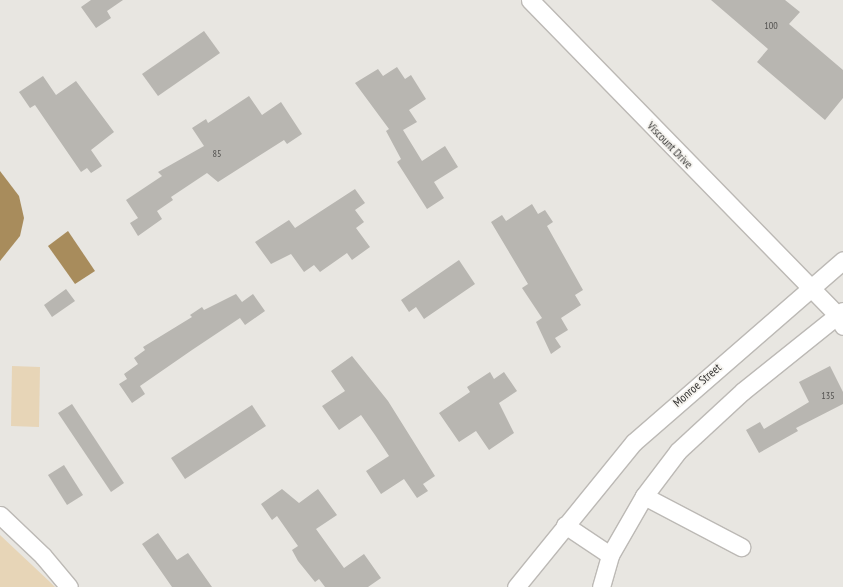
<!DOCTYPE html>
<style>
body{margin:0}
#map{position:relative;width:843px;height:587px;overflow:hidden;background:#e8e6e1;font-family:"PT Sans Narrow",sans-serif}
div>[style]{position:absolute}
.green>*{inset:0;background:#e7d5b7}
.water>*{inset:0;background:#a88c5c}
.building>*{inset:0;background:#b8b6b1}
.roads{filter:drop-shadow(1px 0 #bcb9b5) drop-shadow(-1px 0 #bcb9b5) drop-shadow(0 1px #bcb9b5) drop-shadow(0 -1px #bcb9b5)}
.minor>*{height:17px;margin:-8.5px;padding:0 8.5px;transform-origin:8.5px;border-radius:8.5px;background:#fff}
span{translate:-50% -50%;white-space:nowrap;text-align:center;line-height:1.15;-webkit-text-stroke:3.5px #f5f3ee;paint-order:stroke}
.number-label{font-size:10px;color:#535250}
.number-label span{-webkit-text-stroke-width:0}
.street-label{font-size:12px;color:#31302f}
</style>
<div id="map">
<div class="green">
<i style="clip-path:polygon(12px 366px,40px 367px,39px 427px,11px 426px)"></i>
<i style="clip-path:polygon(0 535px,50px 582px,55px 587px,0 587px)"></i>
</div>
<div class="water">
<i style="clip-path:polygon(0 171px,19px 196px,24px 218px,20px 236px,0 261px)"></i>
<i style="clip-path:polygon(68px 231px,95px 271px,75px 284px,48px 246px)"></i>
</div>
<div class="building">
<i style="clip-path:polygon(91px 0,123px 0,107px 11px,111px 18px,96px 28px,81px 7px)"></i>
<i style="clip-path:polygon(711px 0,785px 0,800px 12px,789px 24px,843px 70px,843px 98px,825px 120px,757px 62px,768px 49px)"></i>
<i style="clip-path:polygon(204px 31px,220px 53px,158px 96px,142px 74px)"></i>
<i style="clip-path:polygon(397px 67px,405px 79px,411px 75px,426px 99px,409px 110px,417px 122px,403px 130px,422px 161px,445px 146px,458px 167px,434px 182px,444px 198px,427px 209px,397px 162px,401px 159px,386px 131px,389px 129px,355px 83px,378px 69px,383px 76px)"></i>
<i style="clip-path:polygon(43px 76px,56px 95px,76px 81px,114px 132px,91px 150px,102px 166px,91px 173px,87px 168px,81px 172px,35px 105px,30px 108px,19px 92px)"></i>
<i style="clip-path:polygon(249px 96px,262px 115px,281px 102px,302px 134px,287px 144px,284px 140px,218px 182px,207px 173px,171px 197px,173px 200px,157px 211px,162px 219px,138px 236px,130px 223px,138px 218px,126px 200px,162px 176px,158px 172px,204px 146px,192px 128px,206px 119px,208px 123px)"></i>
<i style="clip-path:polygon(355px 189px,365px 203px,355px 210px,364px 222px,356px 228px,370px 247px,352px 260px,347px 253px,320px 272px,314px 265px,304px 272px,291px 254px,271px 264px,255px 242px,289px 220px,295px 228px)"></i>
<i style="clip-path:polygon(532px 204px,538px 214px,545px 210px,553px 222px,547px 226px,583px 290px,575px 295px,581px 305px,561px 318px,568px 330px,555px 338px,561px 347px,551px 354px,536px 322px,542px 318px,522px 288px,528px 284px,491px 222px,502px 215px,506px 221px)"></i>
<i style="clip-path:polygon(459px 260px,475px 284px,424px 319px,416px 307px,409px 312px,401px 300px)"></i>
<i style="clip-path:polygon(66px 289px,75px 301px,52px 317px,44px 305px)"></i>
<i style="clip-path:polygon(236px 294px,242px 302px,253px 294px,265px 311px,245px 325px,240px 318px,192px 350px,140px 386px,145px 394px,132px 403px,119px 384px,127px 379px,124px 374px,138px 364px,134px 358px,145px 350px,143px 347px,192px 317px,190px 315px,202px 307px,204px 310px)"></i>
<i style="clip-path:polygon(352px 356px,388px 401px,435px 476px,423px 484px,428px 491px,417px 498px,404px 479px,381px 494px,366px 471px,389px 456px,375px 435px,361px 415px,339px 430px,322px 406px,345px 391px,331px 371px)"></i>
<i style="clip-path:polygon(830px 366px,843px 392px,843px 404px,796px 428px,798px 431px,759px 453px,746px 430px,760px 422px,764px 429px,809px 402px,799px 382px)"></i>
<i style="clip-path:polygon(490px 372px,494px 379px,504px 372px,517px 391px,499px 403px,514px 433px,489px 450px,476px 431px,459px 442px,439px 413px,470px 392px,467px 387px)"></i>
<i style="clip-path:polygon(72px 404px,124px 483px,111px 492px,58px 413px)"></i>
<i style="clip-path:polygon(252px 405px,266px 426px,185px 479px,171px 458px)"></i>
<i style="clip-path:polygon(64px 465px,83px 495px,67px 505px,48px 475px)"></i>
<i style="clip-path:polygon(282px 489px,299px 503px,318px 489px,337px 515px,316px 529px,344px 568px,364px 554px,381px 578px,368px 587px,325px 587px,319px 579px,315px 582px,298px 561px,292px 550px,298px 546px,277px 516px,272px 520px,261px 504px)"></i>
<i style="clip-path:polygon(158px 533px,177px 560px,188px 553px,212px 587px,172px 587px,142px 544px)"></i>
</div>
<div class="roads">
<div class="minor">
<i style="left:530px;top:0;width:441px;rotate:45.7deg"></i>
<i style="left:838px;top:316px;width:11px;rotate:63deg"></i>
<i style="left:644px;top:496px;width:110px;rotate:27.7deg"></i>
<i style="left:0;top:515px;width:59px;rotate:43.6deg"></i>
<i style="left:43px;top:556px;width:40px;rotate:50deg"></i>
<i style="left:565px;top:525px;width:54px;rotate:33.7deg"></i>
<i style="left:516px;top:587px;width:187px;rotate:-50.9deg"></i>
<i style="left:634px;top:442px;width:277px;rotate:-41deg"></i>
<i style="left:601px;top:587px;width:33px;rotate:-74deg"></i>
<i style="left:610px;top:555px;width:68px;rotate:-60deg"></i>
<i style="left:644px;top:496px;width:56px;rotate:-52.9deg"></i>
<i style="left:678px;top:451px;width:88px;rotate:-42.7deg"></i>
<i style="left:743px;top:391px;width:128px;rotate:-38.7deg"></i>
</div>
</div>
<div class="number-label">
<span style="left:771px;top:26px">100</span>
<span style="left:217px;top:154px">85</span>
<span style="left:828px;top:396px">135</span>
</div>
<div class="street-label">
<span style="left:670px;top:145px;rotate:46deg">Viscount Drive</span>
<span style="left:697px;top:385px;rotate:-41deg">Monroe Street</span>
</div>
</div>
